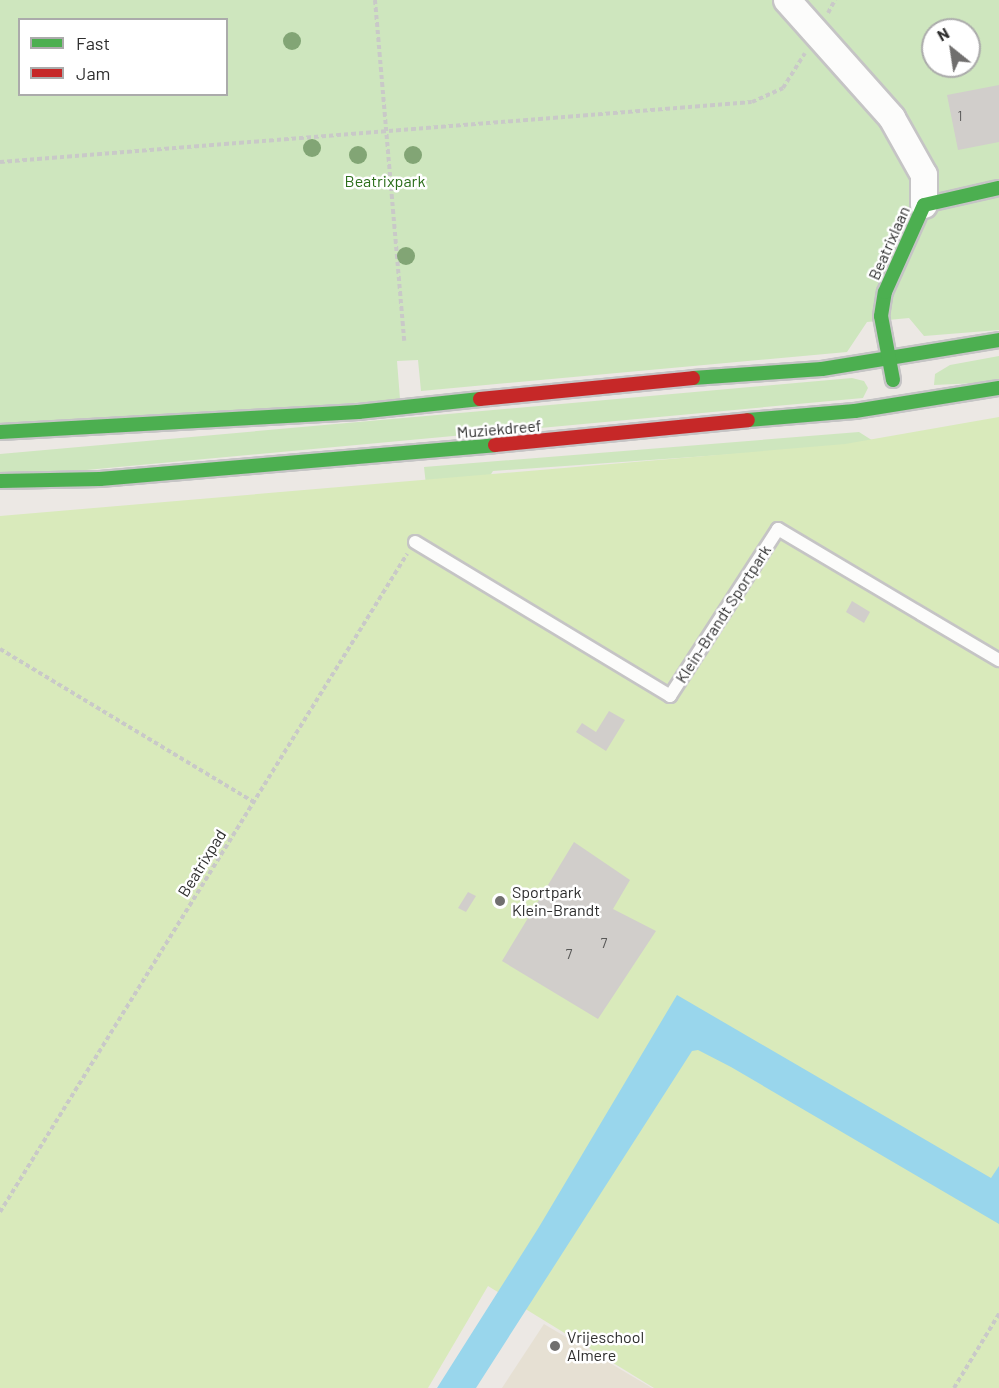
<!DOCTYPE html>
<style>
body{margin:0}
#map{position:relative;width:999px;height:1388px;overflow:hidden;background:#ece8e4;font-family:Barlow,sans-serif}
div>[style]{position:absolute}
.education>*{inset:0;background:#e6e0d3}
.green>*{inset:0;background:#cee6be}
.pitch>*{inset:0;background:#d9eabb}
.water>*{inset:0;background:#99d6ec}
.building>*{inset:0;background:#d1cecb}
.path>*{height:4px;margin-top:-2px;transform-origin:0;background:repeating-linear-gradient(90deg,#c9c9c8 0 4.5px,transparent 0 7.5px)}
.roads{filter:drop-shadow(2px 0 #c5c4c5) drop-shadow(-2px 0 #c5c4c5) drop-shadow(0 2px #c5c4c5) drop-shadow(0 -2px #c5c4c5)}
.lane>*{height:12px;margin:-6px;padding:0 6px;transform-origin:6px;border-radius:6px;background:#fcfcfb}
.street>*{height:26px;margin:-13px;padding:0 13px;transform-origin:13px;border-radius:13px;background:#fcfcfb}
.fast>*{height:14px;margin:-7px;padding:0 7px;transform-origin:7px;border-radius:7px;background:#4caf50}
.jam>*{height:14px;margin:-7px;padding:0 7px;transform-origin:7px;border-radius:7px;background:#c62828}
.trees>*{width:18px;height:18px;margin:-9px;border-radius:50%;background:#82a575}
.dots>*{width:16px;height:16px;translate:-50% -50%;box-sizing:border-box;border:3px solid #fff;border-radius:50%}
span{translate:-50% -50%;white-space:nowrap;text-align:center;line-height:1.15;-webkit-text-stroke:5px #fff;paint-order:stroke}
.number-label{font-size:14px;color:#585857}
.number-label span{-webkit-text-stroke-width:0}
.park-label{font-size:16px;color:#2c6e1b}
.street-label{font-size:16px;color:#2e2e2e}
.poi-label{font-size:16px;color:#2e2e2e}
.left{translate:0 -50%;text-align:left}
.legend{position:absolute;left:18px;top:18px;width:210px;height:78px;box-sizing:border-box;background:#fff;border:2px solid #ababab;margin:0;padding:8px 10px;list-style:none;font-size:18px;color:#2e2e2e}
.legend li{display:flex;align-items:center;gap:12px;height:30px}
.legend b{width:30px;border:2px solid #ababab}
.north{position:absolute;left:921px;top:18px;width:60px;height:60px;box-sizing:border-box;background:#fff;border:2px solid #ababab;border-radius:50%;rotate:330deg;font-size:16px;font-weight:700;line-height:24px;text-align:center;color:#2e2e2e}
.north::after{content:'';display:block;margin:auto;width:21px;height:27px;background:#706f6e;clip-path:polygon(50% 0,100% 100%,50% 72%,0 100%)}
</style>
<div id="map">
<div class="education">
<i style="clip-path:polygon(544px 1324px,652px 1388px,502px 1388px)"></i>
</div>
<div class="green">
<i style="clip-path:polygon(evenodd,0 0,999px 0,999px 330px,924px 336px,909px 318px,867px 322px,847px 352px,421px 391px,418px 360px,397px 361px,400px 399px,0 433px,0 0,20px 20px,226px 20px,226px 94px,20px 94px,20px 20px,0 0,933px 30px,969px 30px,969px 66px,933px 66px,933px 30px)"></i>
<i style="clip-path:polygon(999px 356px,999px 382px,934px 385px,935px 374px,950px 365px)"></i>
<i style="clip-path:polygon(852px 378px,864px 381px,868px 388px,863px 398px,0 478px,0 454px)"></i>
<i style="clip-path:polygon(859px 432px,878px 444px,493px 471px,449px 540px,432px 539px,424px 467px)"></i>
</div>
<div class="pitch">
<i style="clip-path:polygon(999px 417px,999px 1388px,654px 1388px,488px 1286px,428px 1388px,0 1388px,0 516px,845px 444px)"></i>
</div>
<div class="water">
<i style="clip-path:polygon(677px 995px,991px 1178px,999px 1166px,999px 1224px,731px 1067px,698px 1050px,692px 1051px,476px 1388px,437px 1388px,539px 1227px)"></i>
</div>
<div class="building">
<i style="clip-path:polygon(999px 85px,999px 142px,958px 150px,947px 95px)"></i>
<i style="clip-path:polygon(852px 601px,870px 612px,864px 623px,846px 612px)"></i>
<i style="clip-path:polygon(609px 711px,625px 720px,606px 751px,576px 732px,582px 723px,596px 732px)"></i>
<i style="clip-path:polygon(574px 842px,630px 880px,613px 909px,656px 931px,598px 1019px,502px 961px)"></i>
<i style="clip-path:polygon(468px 892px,476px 896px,466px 912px,458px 908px)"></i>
</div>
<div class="path">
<i style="left:375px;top:0;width:342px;rotate:85.1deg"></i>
<i style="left:828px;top:13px;width:15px;rotate:-62deg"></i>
<i style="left:0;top:162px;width:754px;rotate:-4.56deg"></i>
<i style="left:752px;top:102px;width:34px;rotate:-24deg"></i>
<i style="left:783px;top:88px;width:41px;rotate:-57.8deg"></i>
<i style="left:0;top:649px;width:297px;rotate:31.1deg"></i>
<i style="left:0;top:1212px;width:774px;rotate:-58.26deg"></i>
<i style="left:954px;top:1388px;width:87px;rotate:-58.7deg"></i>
</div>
<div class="roads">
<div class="lane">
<i style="left:415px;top:542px;width:298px;rotate:31.1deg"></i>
<i style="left:670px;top:696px;width:199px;rotate:-57.1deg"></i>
<i style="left:778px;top:529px;width:257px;rotate:30.7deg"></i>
</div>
<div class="street">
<i style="left:787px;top:0;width:158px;rotate:48.3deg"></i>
<i style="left:892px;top:118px;width:65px;rotate:60.7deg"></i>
<i style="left:924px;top:175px;width:30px;rotate:90deg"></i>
</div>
<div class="fast">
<i style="left:693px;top:378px;width:129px;rotate:-4deg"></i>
<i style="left:822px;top:369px;width:179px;rotate:-9.3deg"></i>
<i style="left:893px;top:380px;width:65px;rotate:-100.6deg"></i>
<i style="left:881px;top:316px;width:24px;rotate:-81deg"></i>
<i style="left:885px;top:292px;width:95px;rotate:-65.9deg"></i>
<i style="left:924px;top:205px;width:77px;rotate:-12.8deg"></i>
<i style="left:748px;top:420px;width:107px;rotate:-4.8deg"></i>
<i style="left:855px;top:411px;width:146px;rotate:-9.1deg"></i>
<i style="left:0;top:432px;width:359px;rotate:-3.2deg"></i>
<i style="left:358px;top:412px;width:123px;rotate:-6.1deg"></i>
<i style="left:0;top:481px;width:100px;rotate:-1.1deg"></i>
<i style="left:100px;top:479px;width:396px;rotate:-4.9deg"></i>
</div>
<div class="jam">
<i style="left:480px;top:399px;width:214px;rotate:-5.6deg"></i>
<i style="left:495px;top:445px;width:254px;rotate:-5.6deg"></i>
</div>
</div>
<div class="trees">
<i style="left:292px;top:41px"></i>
<i style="left:312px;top:148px"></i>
<i style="left:358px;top:155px"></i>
<i style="left:413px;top:155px"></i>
<i style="left:406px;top:256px"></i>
</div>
<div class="dots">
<i style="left:500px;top:901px;background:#706f6e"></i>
<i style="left:555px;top:1346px;background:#706f6e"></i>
</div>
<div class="number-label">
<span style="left:960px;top:116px">1</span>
<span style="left:604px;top:943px">7</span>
<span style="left:569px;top:954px">7</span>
</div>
<div class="park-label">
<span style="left:385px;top:181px">Beatrixpark</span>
</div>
<div class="street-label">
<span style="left:889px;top:243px;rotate:-66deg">Beatrixlaan</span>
<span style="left:499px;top:429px;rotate:-5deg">Muziekdreef</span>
<span style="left:723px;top:614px;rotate:-57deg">Klein-Brandt Sportpark</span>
<span style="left:202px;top:863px;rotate:-58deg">Beatrixpad</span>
</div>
<div class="poi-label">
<span class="left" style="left:512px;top:901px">Sportpark<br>Klein-Brandt</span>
<span class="left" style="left:567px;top:1346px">Vrijeschool<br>Almere</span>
</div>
<ul class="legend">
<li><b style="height:8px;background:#4caf50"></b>Fast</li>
<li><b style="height:8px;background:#c62828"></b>Jam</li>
</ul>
<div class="north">N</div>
</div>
